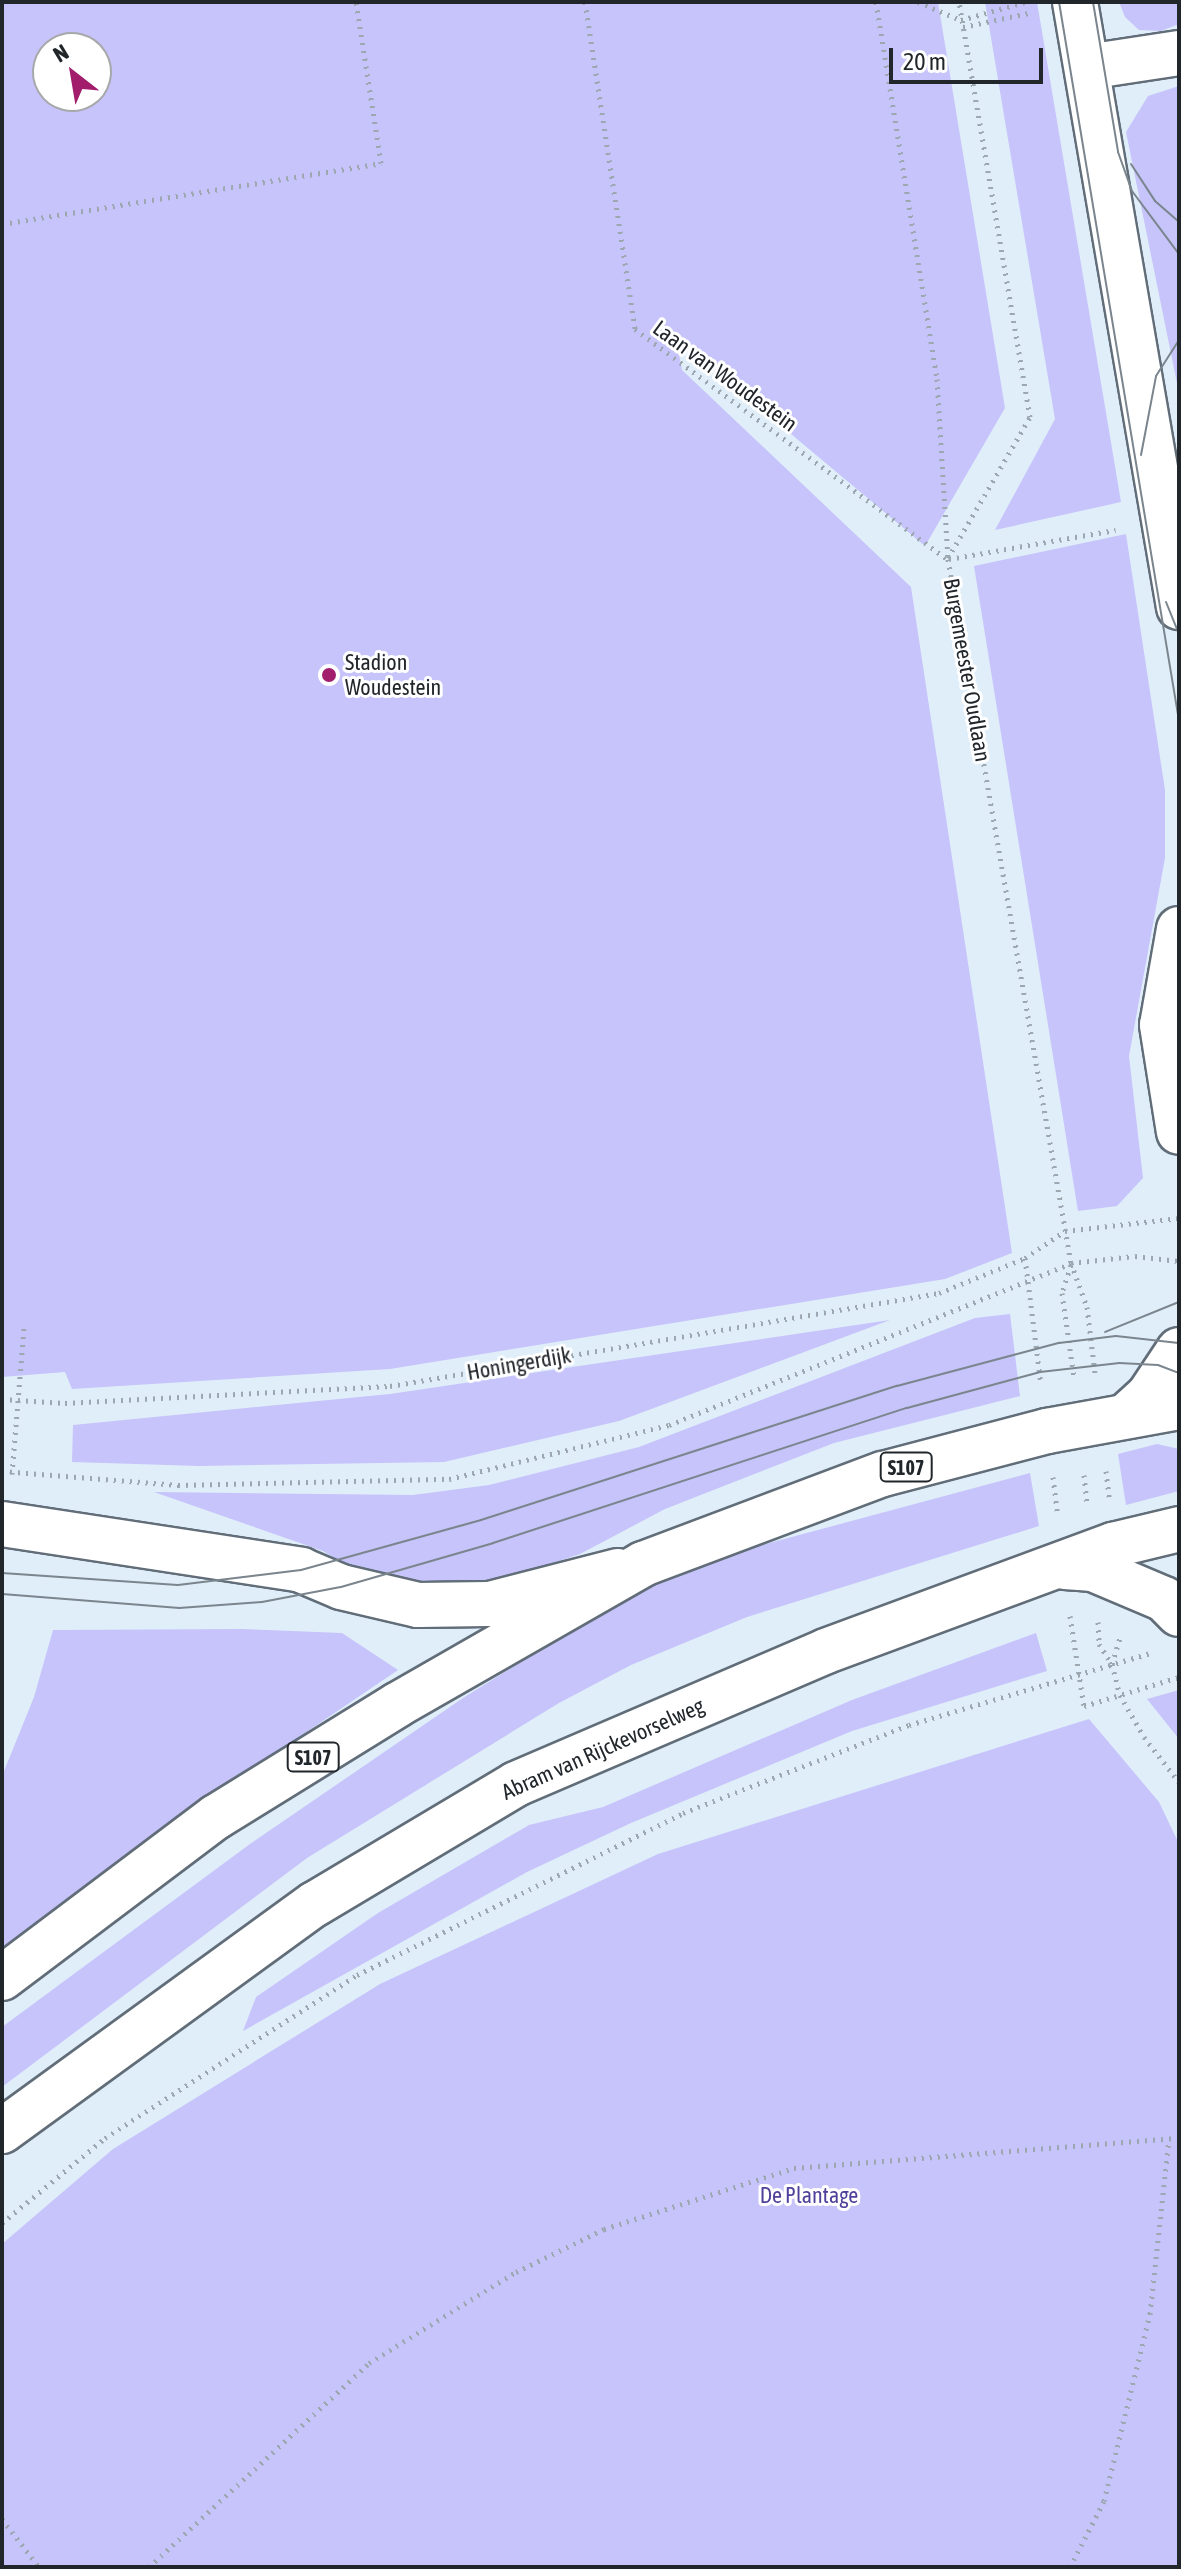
<!DOCTYPE html>
<style>
body{margin:0}
#map{position:relative;width:1181px;height:2569px;overflow:hidden;background:#e0eefa;font-family:"Asap Condensed",sans-serif}
div>[style]{position:absolute}
.green>*{inset:0;background:#c6c4fa}
.path>*{height:5px;margin-top:-2.5px;transform-origin:0;background:repeating-linear-gradient(90deg,#9ca7b0 0 2px,transparent 0 8px)}
.roads{filter:drop-shadow(2px 0 #616d78) drop-shadow(-2px 0 #616d78) drop-shadow(0 2px #616d78) drop-shadow(0 -2px #616d78)}
.street>*{height:44px;margin:-22px;padding:0 22px;transform-origin:22px;border-radius:22px;background:#fff}
.secondary>*{height:44px;margin:-22px;padding:0 22px;transform-origin:22px;border-radius:22px;background:#fff}
.primary>*{height:44px;margin:-22px;padding:0 22px;transform-origin:22px;border-radius:22px;background:#fff}
.tram>*{height:2px;margin:-1px;padding:0 1px;transform-origin:1px;border-radius:1px;background:#7b858d}
.dots>*{width:22px;height:22px;translate:-50% -50%;box-sizing:border-box;border:4px solid #fff;border-radius:50%}
span{translate:-50% -50%;white-space:nowrap;text-align:center;line-height:1.15;-webkit-text-stroke:6px #fff;paint-order:stroke}
.shield-label span{padding:2px 6px;background:#fff;border:2px solid;border-radius:6px;-webkit-text-stroke-width:0}
.shield-label{font-size:20px;color:#21262b;font-weight:700}
.street-label{font-size:22px;color:#21262b}
.poi-label{font-size:22px;color:#21262b}
.left{translate:0 -50%;text-align:left}
.park-label{font-size:22px;color:#4f419b}
.frame{position:absolute;inset:0;border:4px solid #21262b;pointer-events:none}
.north{position:absolute;left:32px;top:32px;width:80px;height:80px;box-sizing:border-box;background:#fff;border:2px solid #a6a8aa;border-radius:50%;rotate:329deg;font-size:22px;font-weight:700;line-height:32px;text-align:center;color:#21262b}
.north::after{content:'';display:block;margin:auto;width:28px;height:36px;background:#a21e6d;clip-path:polygon(50% 0,100% 100%,50% 72%,0 100%)}
.scale{position:absolute;left:889px;top:48px;width:154px;height:36px;box-sizing:border-box;border:4px solid #21262b;border-top:0;padding-left:10px;font-size:24px;line-height:28px;white-space:nowrap;color:#21262b;-webkit-text-stroke:6px #fff;paint-order:stroke}
</style>
<div id="map">
<div class="green">
<i style="clip-path:polygon(evenodd,2px 2px,938px 2px,1005px 408px,925px 546px,676px 338px,682px 370px,911px 587px,1012px 1253px,945px 1279px,390px 1369px,72px 1389px,65px 1372px,2px 1377px,2px 2px,48px 48px,96px 48px,96px 96px,48px 96px,48px 48px)"></i>
<i style="clip-path:polygon(985px 2px,1037px 2px,1121px 502px,995px 530px,1055px 419px)"></i>
<i style="clip-path:polygon(1119px 2px,1179px 2px,1179px 24px,1161px 31px,1139px 30px,1125px 17px)"></i>
<i style="clip-path:polygon(1179px 86px,1179px 393px,1126px 132px,1148px 96px)"></i>
<i style="clip-path:polygon(1126px 534px,1165px 790px,1165px 858px,1129px 1056px,1143px 1178px,1117px 1206px,1078px 1211px,974px 566px)"></i>
<i style="clip-path:polygon(1010px 1314px,1020px 1396px,834px 1443px,665px 1509px,580px 1554px,475px 1589px,374px 1582px,323px 1551px,154px 1492px,413px 1495px,489px 1485px,639px 1447px,975px 1318px)"></i>
<i style="clip-path:polygon(890px 1320px,619px 1421px,444px 1462px,199px 1466px,72px 1462px,73px 1425px,390px 1394px)"></i>
<i style="clip-path:polygon(1157px 1444px,1179px 1449px,1179px 1491px,1126px 1505px,1118px 1454px)"></i>
<i style="clip-path:polygon(1030px 1473px,1039px 1526px,747px 1617px,631px 1665px,559px 1703px,307px 1858px,2px 2087px,2px 2027px,250px 1844px,463px 1698px,584px 1623px,665px 1580px,736px 1552px)"></i>
<i style="clip-path:polygon(242px 1629px,342px 1633px,398px 1670px,215px 1794px,2px 1955px,2px 1776px,34px 1697px,53px 1630px)"></i>
<i style="clip-path:polygon(1036px 1633px,1047px 1671px,852px 1731px,631px 1823px,527px 1872px,243px 2031px,256px 1997px,378px 1913px,529px 1825px,603px 1807px,852px 1700px)"></i>
<i style="clip-path:polygon(1179px 1690px,1179px 1739px,1147px 1699px)"></i>
<i style="clip-path:polygon(1089px 1719px,1159px 1802px,1179px 1844px,1179px 2567px,2px 2567px,2px 2244px,113px 2149px,380px 1984px,658px 1854px)"></i>
</div>
<div class="path">
<i style="left:585px;top:2px;width:331px;rotate:81.3deg"></i>
<i style="left:635px;top:329px;width:388px;rotate:36.4deg"></i>
<i style="left:876px;top:2px;width:382px;rotate:80.8deg"></i>
<i style="left:937px;top:379px;width:180px;rotate:86.5deg"></i>
<i style="left:948px;top:559px;width:715px;rotate:80.09deg"></i>
<i style="left:1071px;top:1263px;width:47px;rotate:70deg"></i>
<i style="left:1087px;top:1307px;width:66px;rotate:83.1deg"></i>
<i style="left:918px;top:2px;width:47px;rotate:22.7deg"></i>
<i style="left:961px;top:20px;width:66px;rotate:-15.7deg"></i>
<i style="left:963px;top:27px;width:67px;rotate:-12deg"></i>
<i style="left:2px;top:224px;width:384px;rotate:-9.1deg"></i>
<i style="left:381px;top:163px;width:163px;rotate:-98.8deg"></i>
<i style="left:948px;top:558px;width:163px;rotate:-59.8deg"></i>
<i style="left:1030px;top:417px;width:421px;rotate:-99.7deg"></i>
<i style="left:949px;top:559px;width:169px;rotate:-9.9deg"></i>
<i style="left:1025px;top:1258px;width:127px;rotate:82.8deg"></i>
<i style="left:1071px;top:1265px;width:29px;rotate:108deg"></i>
<i style="left:1062px;top:1293px;width:85px;rotate:81.9deg"></i>
<i style="left:2px;top:1399px;width:63px;rotate:3.6deg"></i>
<i style="left:65px;top:1403px;width:325px;rotate:-3deg"></i>
<i style="left:390px;top:1386px;width:557px;rotate:-9.61deg"></i>
<i style="left:939px;top:1293px;width:93px;rotate:-22.1deg"></i>
<i style="left:1025px;top:1258px;width:48px;rotate:-34deg"></i>
<i style="left:1065px;top:1231px;width:115px;rotate:-6.5deg"></i>
<i style="left:2px;top:1471px;width:177px;rotate:4.5deg"></i>
<i style="left:178px;top:1485px;width:271px;rotate:-1.3deg"></i>
<i style="left:449px;top:1479px;width:227px;rotate:-13.8deg"></i>
<i style="left:669px;top:1425px;width:433px;rotate:-21.9deg"></i>
<i style="left:1071px;top:1263px;width:64px;rotate:-6.2deg"></i>
<i style="left:1135px;top:1256px;width:44px;rotate:6.5deg"></i>
<i style="left:1106px;top:1471px;width:26px;rotate:83deg"></i>
<i style="left:12px;top:1474px;width:146px;rotate:-85.3deg"></i>
<i style="left:1084px;top:1475px;width:30px;rotate:84deg"></i>
<i style="left:1053px;top:1477px;width:38px;rotate:83deg"></i>
<i style="left:1070px;top:1616px;width:91px;rotate:81.2deg"></i>
<i style="left:1084px;top:1706px;width:99px;rotate:-17deg"></i>
<i style="left:1098px;top:1622px;width:22px;rotate:87deg"></i>
<i style="left:1099px;top:1644px;width:24px;rotate:57deg"></i>
<i style="left:1112px;top:1664px;width:32px;rotate:76deg"></i>
<i style="left:1120px;top:1695px;width:48px;rotate:60.3deg"></i>
<i style="left:1144px;top:1737px;width:57px;rotate:52.1deg"></i>
<i style="left:1112px;top:1664px;width:31px;rotate:-73deg"></i>
<i style="left:2px;top:2223px;width:134px;rotate:-39.5deg"></i>
<i style="left:105px;top:2138px;width:300px;rotate:-32.9deg"></i>
<i style="left:357px;top:1975px;width:364px;rotate:-26.4deg"></i>
<i style="left:683px;top:1813px;width:243px;rotate:-21.3deg"></i>
<i style="left:909px;top:1725px;width:252px;rotate:-16.6deg"></i>
<i style="left:2px;top:2519px;width:61px;rotate:52.4deg"></i>
<i style="left:149px;top:2567px;width:300px;rotate:-42.8deg"></i>
<i style="left:369px;top:2363px;width:173px;rotate:-31.8deg"></i>
<i style="left:516px;top:2272px;width:98px;rotate:-26deg"></i>
<i style="left:604px;top:2229px;width:200px;rotate:-17.8deg"></i>
<i style="left:794px;top:2168px;width:386px;rotate:-4.5deg"></i>
<i style="left:1070px;top:2567px;width:74px;rotate:-62.7deg"></i>
<i style="left:1104px;top:2501px;width:193px;rotate:-76.2deg"></i>
<i style="left:1150px;top:2314px;width:176px;rotate:-83.8deg"></i>
</div>
<div class="roads">
<div class="street">
<i style="left:1075px;top:2px;width:614px;rotate:80.25deg"></i>
<i style="left:1087px;top:67px;width:93px;rotate:-8.7deg"></i>
<i style="left:1179px;top:929px;width:97px;rotate:100deg"></i>
<i style="left:1162px;top:1025px;width:108px;rotate:81deg"></i>
<i style="left:1127px;top:1415px;width:30px;rotate:-42deg"></i>
<i style="left:1149px;top:1395px;width:54px;rotate:-56.3deg"></i>
<i style="left:1065px;top:1567px;width:28px;rotate:4deg"></i>
<i style="left:1093px;top:1569px;width:77px;rotate:22.9deg"></i>
<i style="left:1164px;top:1599px;width:21px;rotate:45deg"></i>
</div>
<div class="secondary">
<i style="left:2px;top:1524px;width:303px;rotate:8.7deg"></i>
<i style="left:301px;top:1570px;width:43px;rotate:23deg"></i>
<i style="left:341px;top:1587px;width:79px;rotate:13.2deg"></i>
<i style="left:418px;top:1605px;width:72px;rotate:-0.8deg"></i>
<i style="left:490px;top:1604px;width:132px;rotate:-14.5deg"></i>
</div>
<div class="primary">
<i style="left:2px;top:1978px;width:268px;rotate:-37deg"></i>
<i style="left:216px;top:1817px;width:213px;rotate:-31.7deg"></i>
<i style="left:397px;top:1705px;width:284px;rotate:-29.8deg"></i>
<i style="left:643px;top:1564px;width:256px;rotate:-20.6deg"></i>
<i style="left:883px;top:1474px;width:170px;rotate:-14.7deg"></i>
<i style="left:1047px;top:1431px;width:134px;rotate:-10.3deg"></i>
<i style="left:2px;top:2131px;width:387px;rotate:-36deg"></i>
<i style="left:315px;top:1904px;width:234px;rotate:-30.8deg"></i>
<i style="left:516px;top:1784px;width:337px;rotate:-23.2deg"></i>
<i style="left:826px;top:1651px;width:306px;rotate:-20.3deg"></i>
<i style="left:1113px;top:1545px;width:68px;rotate:-13.6deg"></i>
</div>
</div>
<div class="tram">
<i style="left:1059px;top:2px;width:729px;rotate:80.52deg"></i>
<i style="left:1093px;top:2px;width:152px;rotate:80.5deg"></i>
<i style="left:1118px;top:152px;width:41px;rotate:70.3deg"></i>
<i style="left:1132px;top:191px;width:79px;rotate:53.3deg"></i>
<i style="left:1131px;top:164px;width:44px;rotate:57deg"></i>
<i style="left:1155px;top:201px;width:32px;rotate:41deg"></i>
<i style="left:1141px;top:455px;width:80px;rotate:-79.2deg"></i>
<i style="left:1156px;top:376px;width:43px;rotate:-57.4deg"></i>
<i style="left:1166px;top:602px;width:35px;rotate:68deg"></i>
<i style="left:1105px;top:1332px;width:80px;rotate:-22.1deg"></i>
<i style="left:2px;top:1573px;width:176px;rotate:3.9deg"></i>
<i style="left:178px;top:1585px;width:124px;rotate:-7deg"></i>
<i style="left:301px;top:1570px;width:187px;rotate:-15.5deg"></i>
<i style="left:481px;top:1520px;width:437px;rotate:-17.9deg"></i>
<i style="left:897px;top:1386px;width:168px;rotate:-14.9deg"></i>
<i style="left:1059px;top:1343px;width:57px;rotate:-7deg"></i>
<i style="left:1116px;top:1336px;width:63px;rotate:6.3deg"></i>
<i style="left:2px;top:1594px;width:178px;rotate:4.5deg"></i>
<i style="left:179px;top:1608px;width:83px;rotate:-4.1deg"></i>
<i style="left:262px;top:1602px;width:80px;rotate:-10.8deg"></i>
<i style="left:341px;top:1587px;width:158px;rotate:-16.1deg"></i>
<i style="left:493px;top:1543px;width:435px;rotate:-18.1deg"></i>
<i style="left:907px;top:1408px;width:138px;rotate:-15.1deg"></i>
<i style="left:1040px;top:1372px;width:80px;rotate:-6.5deg"></i>
<i style="left:1119px;top:1363px;width:39px;rotate:3deg"></i>
<i style="left:1158px;top:1365px;width:22px;rotate:21deg"></i>
</div>
<div class="dots">
<i style="left:329px;top:675px;background:#a21e6d"></i>
</div>
<div class="shield-label">
<span style="left:906px;top:1467px">S107</span>
<span style="left:313px;top:1757px">S107</span>
</div>
<div class="street-label">
<span style="left:725px;top:376px;rotate:36deg">Laan van Woudestein</span>
<span style="left:967px;top:670px;rotate:80deg">Burgemeester Oudlaan</span>
<span style="left:519px;top:1364px;rotate:-10deg">Honingerdijk</span>
<span style="left:603px;top:1749px;rotate:-24deg">Abram van Rijckevorselweg</span>
</div>
<div class="poi-label">
<span class="left" style="left:345px;top:675px">Stadion<br>Woudestein</span>
</div>
<div class="park-label">
<span style="left:809px;top:2196px">De Plantage</span>
</div>
<div class="frame"></div>
<div class="north">N</div>
<div class="scale">20 m</div>
</div>
